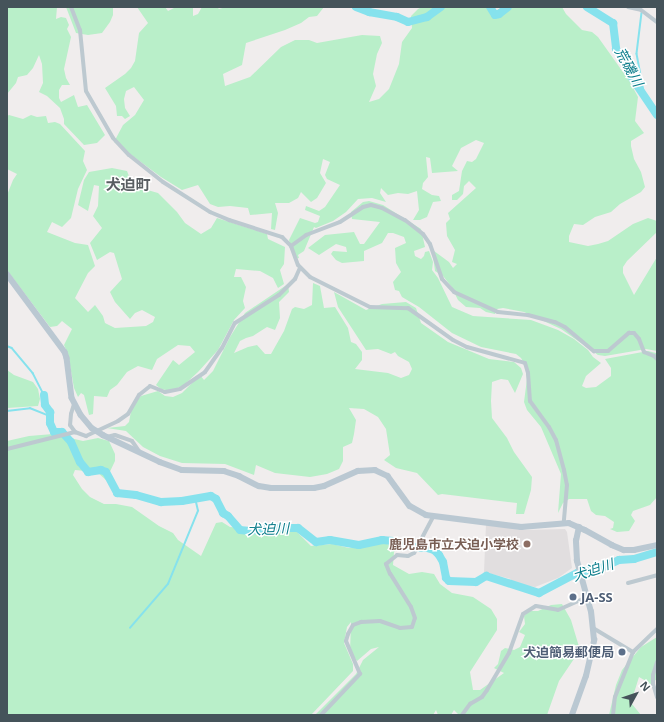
<!DOCTYPE html>
<meta charset="utf-8">
<style>
body{margin:0}
#map{position:relative;width:664px;height:722px;overflow:hidden;background:#f0eded;font-family:"Open Sans","Noto Sans JP",sans-serif}
div>[style]{position:absolute}
.education>*{inset:0;background:#e1dedf}
.green>*{inset:0;background:#b9efc9}
.stream>*{height:1.5px;margin:-0.75px;padding:0 0.75px;transform-origin:0.75px;border-radius:0.75px;background:#86e2ed}
.river>*{height:8px;margin:-4px;padding:0 4px;transform-origin:4px;border-radius:4px;background:#86e2ed}
.street>*{height:4px;margin:-2px;padding:0 2px;transform-origin:2px;border-radius:2px;background:#bdc9d0}
.secondary>*{height:5.5px;margin:-2.75px;padding:0 2.75px;transform-origin:2.75px;border-radius:2.75px;background:#bac8d2}
.dots>*{width:11px;height:11px;translate:-50% -50%;box-sizing:border-box;border:2px solid #fff;border-radius:50%}
span{translate:-50% -50%;white-space:nowrap;text-align:center;line-height:1.15;-webkit-text-stroke:3px #fff;paint-order:stroke}
.education-label{font-size:13px;color:#785e54;font-weight:700}
.right{translate:-100% -50%;text-align:right}
.service-label{font-size:13px;color:#4e5e75;font-weight:700}
.left{translate:0 -50%;text-align:left}
.water-label{font-size:14px;color:#0b7d8b;font-style:italic}
.quarter-label{font-size:15px;color:#595e62;font-weight:700}
.frame{position:absolute;inset:0;border:8px solid #45535a;pointer-events:none}
.north{position:absolute;left:616px;top:674px;width:40px;height:40px;-webkit-text-stroke:3px #fff;paint-order:stroke;rotate:50deg;font-size:11px;font-weight:700;line-height:16px;text-align:center;color:#45535a}
.north::after{content:'';display:block;margin:auto;width:14px;height:18px;background:#45535a;clip-path:polygon(50% 0,100% 100%,50% 72%,0 100%)}
</style>
<div id="map">
<div class="education">
<i style="clip-path:polygon(486px 524px,527px 530px,565px 529px,567px 532px,572px 568px,558px 578px,535px 587px,510px 583px,511px 579px,484px 572px)"></i>
</div>
<div class="green">
<i style="clip-path:polygon(7px 7px,57px 7px,56px 19px,61px 17px,66px 18px,69px 25px,67px 29px,71px 37px,64px 69px,66px 78px,70px 85px,62px 85px,59px 90px,59px 98px,61px 102px,74px 95px,78px 107px,87px 105px,105px 135px,97px 143px,84px 145px,64px 124px,64px 119px,60px 108px,47px 96px,39px 92px,43px 83px,42px 64px,39px 55px,33px 68px,27px 75px,18px 77px,16px 83px,7px 94px)"></i>
<i style="clip-path:polygon(66px 7px,113px 7px,113px 15px,110px 22px,102px 33px,88px 35px,76px 33px)"></i>
<i style="clip-path:polygon(137px 7px,165px 7px,168px 11px,176px 7px,193px 7px,193px 16px,198px 14px,202px 7px,217px 7px,219px 9px,226px 7px,324px 7px,317px 16px,309px 17px,301px 23px,285px 30px,246px 43px,242px 65px,223px 74px,225px 86px,250px 77px,281px 47px,295px 40px,309px 40px,317px 43px,362px 35px,380px 36px,382px 43px,377px 54px,373px 74px,376px 86px,369px 102px,379px 99px,389px 89px,399px 64px,402px 42px,412px 28px,411px 16px,418px 9px,422px 7px,487px 7px,493px 12px,503px 7px,562px 7px,566px 14px,582px 30px,592px 32px,598px 37px,630px 82px,638px 97px,635px 121px,644px 133px,631px 141px,631px 146px,634px 159px,641px 172px,645px 187px,641px 192px,620px 204px,611px 212px,595px 217px,583px 225px,574px 224px,569px 236px,569px 242px,588px 246px,598px 244px,608px 241px,633px 224px,648px 218px,657px 221px,657px 232px,627px 261px,623px 267px,623px 273px,634px 295px,657px 257px,657px 351px,646px 349px,605px 356px,598px 355px,561px 329px,524px 312px,503px 308px,497px 309px,495px 314px,486px 312px,480px 308px,466px 307px,458px 300px,451px 286px,443px 276px,435px 271px,433px 256px,434px 251px,449px 262px,453px 268px,457px 264px,452px 262px,455px 250px,447px 236px,446px 223px,450px 219px,448px 213px,476px 188px,469px 181px,464px 186px,463px 194px,457px 200px,452px 200px,452px 195px,459px 191px,462px 171px,467px 161px,472px 162px,476px 159px,484px 143px,476px 140px,461px 148px,452px 166px,458px 171px,432px 173px,430px 158px,426px 157px,428px 177px,423px 183px,422px 189px,432px 195px,439px 196px,441px 201px,433px 202px,427px 217px,420px 220px,413px 220px,419px 210px,417px 191px,408px 194px,398px 193px,388px 195px,381px 188px,380px 193px,386px 202px,372px 198px,358px 199px,346px 212px,333px 221px,316px 228px,314px 227px,304px 251px,298px 255px,299px 258px,294px 259px,289px 240px,300px 218px,315px 223px,318px 222px,320px 216px,305px 210px,306px 206px,319px 211px,325px 207px,340px 185px,327px 179px,325px 175px,330px 162px,323px 159px,320px 173px,326px 183px,317px 198px,311px 202px,301px 192px,298px 198px,289px 203px,275px 203px,278px 213px,275px 230px,271px 229px,272px 213px,250px 215px,248px 208px,230px 206px,218px 207px,210px 204px,198px 185px,182px 190px,161px 177px,114px 142px,123px 125px,135px 115px,144px 100px,134px 87px,126px 91px,124px 99px,125px 108px,130px 116px,125px 119px,122px 116px,117px 116px,116px 106px,105px 88px,125px 74px,131px 68px,135px 61px,139px 33px,148px 23px)"></i>
<i style="clip-path:polygon(9px 115px,23px 119px,31px 115px,37px 117px,46px 116px,48px 123px,55px 122px,60px 124px,85px 151px,83px 161px,87px 170px,78px 189px,71px 218px,62px 227px,52px 222px,47px 232px,75px 243px,88px 245px,95px 266px,88px 273px,75px 298px,88px 312px,95px 305px,103px 316px,105px 323px,115px 328px,146px 326px,153px 322px,155px 317px,142px 310px,135px 313px,130px 319px,115px 302px,110px 292px,122px 279px,114px 253px,110px 252px,97px 260px,90px 243px,102px 228px,93px 216px,98px 206px,99px 186px,94px 185px,88px 211px,78px 205px,84px 180px,89px 172px,112px 168px,127px 171px,130px 179px,137px 187px,158px 193px,177px 212px,185px 223px,201px 234px,211px 228px,217px 218px,267px 234px,268px 239px,285px 247px,284px 264px,280px 270px,284px 284px,278px 288px,273px 278px,260px 271px,236px 269px,234px 277px,241px 277px,246px 287px,243px 301px,245px 308px,234px 320px,218px 350px,198px 372px,184px 385px,171px 391px,161px 389px,156px 385px,173px 360px,179px 365px,195px 352px,190px 346px,178px 345px,157px 359px,152px 370px,138px 366px,127px 372px,117px 385px,110px 390px,107px 397px,94px 396px,93px 414px,89px 415px,84px 395px,81px 393px,78px 397px,74px 388px,68px 354px,64px 345px,72px 329px,62px 321px,57px 326px,50px 327px,7px 270px,7px 195px,13px 180px,17px 174px,7px 169px,7px 116px)"></i>
<i style="clip-path:polygon(369px 201px,383px 205px,421px 229px,425px 247px,414px 251px,415px 256px,421px 259px,424px 256px,425px 252px,429px 251px,433px 262px,432px 270px,438px 278px,452px 307px,473px 316px,531px 320px,558px 330px,574px 339px,588px 350px,593px 357px,601px 363px,586px 376px,582px 386px,586px 388px,596px 387px,611px 376px,611px 368px,605px 359px,648px 351px,656px 353px,657px 497px,650px 505px,633px 511px,631px 515px,635px 521px,629px 531px,617px 532px,610px 529px,613px 528px,614px 522px,605px 516px,596px 515px,591px 511px,587px 499px,569px 499px,563px 503px,558px 513px,561px 474px,541px 427px,527px 410px,524px 402px,527px 379px,525px 365px,521px 358px,516px 354px,481px 347px,452px 333px,419px 307px,402px 297px,399px 291px,395px 290px,393px 282px,401px 272px,396px 263px,395px 248px,406px 243px,404px 237px,393px 233px,388px 233px,382px 243px,364px 251px,364px 261px,342px 263px,336px 260px,331px 254px,333px 251px,347px 252px,346px 247px,336px 244px,319px 255px,308px 248px,325px 235px,354px 232px,360px 244px,364px 244px,380px 222px,352px 219px,351px 212px,363px 202px)"></i>
<i style="clip-path:polygon(313px 283px,320px 286px,324px 308px,335px 307px,348px 328px,351px 342px,356px 344px,362px 352px,362px 360px,355px 369px,388px 373px,401px 378px,409px 375px,412px 369px,409px 362px,398px 356px,395px 352px,391px 354px,378px 349px,366px 350px,338px 307px,334px 292px,366px 310px,382px 304px,406px 302px,416px 308px,421px 323px,448px 342px,489px 359px,514px 362px,521px 368px,523px 374px,515px 393px,508px 380px,501px 379px,492px 382px,491px 401px,492px 418px,507px 438px,514px 452px,532px 477px,531px 490px,524px 514px,516px 514px,517px 503px,442px 494px,438px 495px,417px 473px,396px 468px,384px 460px,390px 455px,386px 429px,378px 417px,364px 409px,349px 408px,356px 420px,354px 434px,352px 443px,343px 447px,343px 461px,339px 469px,327px 474px,310px 477px,275px 473px,256px 465px,254px 475px,225px 464px,182px 463px,160px 456px,143px 447px,126px 431px,107px 428px,125px 426px,129px 422px,132px 406px,141px 396px,158px 391px,165px 396px,173px 397px,182px 393px,200px 375px,204px 380px,213px 371px,230px 337px,245px 313px,288px 284px,289px 292px,279px 302px,280px 318px,275px 330px,267px 327px,253px 336px,246px 338px,240px 341px,234px 353px,248px 347px,257px 345px,265px 354px,271px 354px,284px 331px,292px 309px,295px 307px,304px 309px,312px 305px)"></i>
<i style="clip-path:polygon(7px 370px,14px 375px,33px 382px,38px 389px,40px 399px,38px 406px,7px 408px)"></i>
<i style="clip-path:polygon(53px 434px,83px 441px,98px 438px,109px 441px,115px 454px,115px 461px,106px 480px,97px 472px,75px 470px,73px 475px,82px 489px,90px 497px,104px 504px,116px 504px,132px 507px,159px 526px,173px 533px,178px 540px,201px 556px,216px 523px,222px 522px,230px 527px,297px 532px,311px 546px,332px 544px,349px 548px,380px 543px,399px 546px,394px 552px,393px 565px,409px 574px,422px 572px,434px 574px,440px 584px,452px 593px,473px 597px,491px 609px,497px 619px,497px 630px,470px 672px,473px 690px,480px 690px,504px 673px,494px 668px,498px 664px,501px 651px,505px 648px,514px 650px,520px 647px,525px 635px,519px 632px,525px 624px,524px 616px,529px 611px,538px 611px,551px 605px,562px 604px,571px 620px,580px 650px,559px 681px,547px 715px,459px 715px,454px 710px,451px 715px,438px 715px,436px 710px,433px 715px,315px 715px,356px 674px,363px 660px,379px 647px,371px 649px,357px 661px,350px 652px,351px 622px,347px 627px,344px 643px,353px 664px,353px 671px,311px 715px,7px 715px,7px 441px,29px 436px)"></i>
<i style="clip-path:polygon(657px 637px,657px 679px,649px 685px,646px 681px,639px 677px,634px 693px,632px 704px,641px 715px,609px 715px,616px 685px,622px 670px,641px 647px)"></i>
</div>
<div class="stream">
<i style="left:642px;top:13px;width:41px;rotate:97deg"></i>
<i style="left:637px;top:54px;width:44px;rotate:79.5deg"></i>
<i style="left:7px;top:346px;width:5px;rotate:22deg"></i>
<i style="left:12px;top:348px;width:33px;rotate:50deg"></i>
<i style="left:33px;top:373px;width:25px;rotate:63deg"></i>
<i style="left:7px;top:411px;width:23px;rotate:-7deg"></i>
<i style="left:30px;top:408px;width:22px;rotate:22deg"></i>
<i style="left:130px;top:628px;width:58px;rotate:-49.2deg"></i>
<i style="left:168px;top:584px;width:79px;rotate:-67.7deg"></i>
<i style="left:198px;top:511px;width:13px;rotate:-103deg"></i>
</div>
<div class="river">
<i style="left:356px;top:7px;width:14px;rotate:21deg"></i>
<i style="left:369px;top:12px;width:28px;rotate:10deg"></i>
<i style="left:397px;top:17px;width:12px;rotate:24deg"></i>
<i style="left:408px;top:22px;width:20px;rotate:-15deg"></i>
<i style="left:427px;top:17px;width:17px;rotate:-36deg"></i>
<i style="left:490px;top:7px;width:9px;rotate:58deg"></i>
<i style="left:495px;top:15px;width:4px;rotate:-14deg"></i>
<i style="left:499px;top:14px;width:11px;rotate:-38deg"></i>
<i style="left:587px;top:7px;width:31px;rotate:32deg"></i>
<i style="left:613px;top:23px;width:26px;rotate:83deg"></i>
<i style="left:616px;top:49px;width:9px;rotate:54deg"></i>
<i style="left:621px;top:56px;width:21px;rotate:65deg"></i>
<i style="left:630px;top:75px;width:48px;rotate:56deg"></i>
<i style="left:44px;top:395px;width:10px;rotate:84deg"></i>
<i style="left:45px;top:405px;width:9px;rotate:54deg"></i>
<i style="left:50px;top:412px;width:11px;rotate:90deg"></i>
<i style="left:50px;top:423px;width:10px;rotate:66deg"></i>
<i style="left:54px;top:432px;width:8px"></i>
<i style="left:62px;top:432px;width:13px;rotate:48deg"></i>
<i style="left:71px;top:442px;width:22px;rotate:66deg"></i>
<i style="left:80px;top:462px;width:13px;rotate:51deg"></i>
<i style="left:88px;top:472px;width:13px;rotate:-9deg"></i>
<i style="left:101px;top:470px;width:5px;rotate:22deg"></i>
<i style="left:106px;top:472px;width:24px;rotate:62deg"></i>
<i style="left:117px;top:493px;width:19px;rotate:6deg"></i>
<i style="left:136px;top:495px;width:26px;rotate:16deg"></i>
<i style="left:161px;top:502px;width:21px;rotate:-3deg"></i>
<i style="left:182px;top:501px;width:29px;rotate:-10deg"></i>
<i style="left:211px;top:496px;width:6px;rotate:31deg"></i>
<i style="left:216px;top:499px;width:16px;rotate:63deg"></i>
<i style="left:223px;top:513px;width:6px;rotate:31deg"></i>
<i style="left:228px;top:516px;width:18px;rotate:49deg"></i>
<i style="left:240px;top:530px;width:10px;rotate:6deg"></i>
<i style="left:250px;top:531px;width:19px;rotate:-9deg"></i>
<i style="left:269px;top:528px;width:29px"></i>
<i style="left:298px;top:528px;width:23px;rotate:38deg"></i>
<i style="left:316px;top:542px;width:14px;rotate:-8deg"></i>
<i style="left:330px;top:540px;width:29px;rotate:10deg"></i>
<i style="left:359px;top:545px;width:24px;rotate:-12deg"></i>
<i style="left:382px;top:540px;width:11px;rotate:5deg"></i>
<i style="left:393px;top:541px;width:21px;rotate:17deg"></i>
<i style="left:413px;top:547px;width:14px;rotate:4deg"></i>
<i style="left:427px;top:548px;width:7px;rotate:16deg"></i>
<i style="left:434px;top:550px;width:7px;rotate:45deg"></i>
<i style="left:439px;top:555px;width:8px;rotate:60deg"></i>
<i style="left:443px;top:562px;width:16px;rotate:79deg"></i>
<i style="left:446px;top:578px;width:4px;rotate:45deg"></i>
<i style="left:449px;top:581px;width:27px;rotate:2deg"></i>
<i style="left:476px;top:582px;width:12px;rotate:-31deg"></i>
<i style="left:486px;top:576px;width:56px;rotate:17.8deg"></i>
<i style="left:539px;top:593px;width:45px;rotate:-27.7deg"></i>
<i style="left:579px;top:572px;width:22px;rotate:-10deg"></i>
<i style="left:601px;top:568px;width:20px;rotate:-24deg"></i>
<i style="left:619px;top:560px;width:15px;rotate:-4deg"></i>
<i style="left:634px;top:559px;width:24px;rotate:-17deg"></i>
</div>
<div class="street">
<i style="left:71px;top:7px;width:25px;rotate:69deg"></i>
<i style="left:80px;top:30px;width:61px;rotate:84.4deg"></i>
<i style="left:86px;top:91px;width:54px;rotate:60.1deg"></i>
<i style="left:113px;top:138px;width:23px;rotate:47deg"></i>
<i style="left:129px;top:155px;width:43px;rotate:38.5deg"></i>
<i style="left:163px;top:182px;width:56px;rotate:32.6deg"></i>
<i style="left:210px;top:212px;width:21px;rotate:23deg"></i>
<i style="left:229px;top:220px;width:56px;rotate:17.8deg"></i>
<i style="left:282px;top:237px;width:13px;rotate:45deg"></i>
<i style="left:291px;top:246px;width:20px;rotate:70deg"></i>
<i style="left:298px;top:265px;width:17px;rotate:45deg"></i>
<i style="left:310px;top:277px;width:67px;rotate:26.6deg"></i>
<i style="left:370px;top:307px;width:38px;rotate:2deg"></i>
<i style="left:408px;top:308px;width:55px;rotate:35.4deg"></i>
<i style="left:453px;top:340px;width:16px;rotate:27deg"></i>
<i style="left:467px;top:347px;width:60px;rotate:15.4deg"></i>
<i style="left:525px;top:363px;width:10px;rotate:73deg"></i>
<i style="left:528px;top:373px;width:28px;rotate:86deg"></i>
<i style="left:530px;top:401px;width:32px;rotate:54deg"></i>
<i style="left:549px;top:427px;width:15px;rotate:62deg"></i>
<i style="left:556px;top:440px;width:31px;rotate:75deg"></i>
<i style="left:564px;top:470px;width:15px;rotate:79deg"></i>
<i style="left:567px;top:485px;width:38px;rotate:95deg"></i>
<i style="left:628px;top:7px;width:13px;rotate:13deg"></i>
<i style="left:641px;top:10px;width:20px;rotate:37deg"></i>
<i style="left:291px;top:246px;width:19px;rotate:-36deg"></i>
<i style="left:306px;top:235px;width:36px;rotate:-21deg"></i>
<i style="left:340px;top:222px;width:27px;rotate:-33deg"></i>
<i style="left:363px;top:207px;width:8px;rotate:-14deg"></i>
<i style="left:371px;top:205px;width:11px;rotate:15deg"></i>
<i style="left:382px;top:208px;width:26px;rotate:28deg"></i>
<i style="left:405px;top:220px;width:23px;rotate:38deg"></i>
<i style="left:423px;top:234px;width:12px;rotate:55deg"></i>
<i style="left:430px;top:244px;width:37px;rotate:71deg"></i>
<i style="left:442px;top:279px;width:18px;rotate:47deg"></i>
<i style="left:454px;top:292px;width:48px;rotate:24.4deg"></i>
<i style="left:498px;top:312px;width:30px;rotate:6deg"></i>
<i style="left:528px;top:315px;width:28px;rotate:15deg"></i>
<i style="left:555px;top:322px;width:11px;rotate:27deg"></i>
<i style="left:565px;top:327px;width:38px;rotate:40deg"></i>
<i style="left:594px;top:351px;width:14px"></i>
<i style="left:608px;top:351px;width:28px;rotate:-41deg"></i>
<i style="left:629px;top:333px;width:5px"></i>
<i style="left:634px;top:333px;width:8px;rotate:50deg"></i>
<i style="left:639px;top:339px;width:14px;rotate:69deg"></i>
<i style="left:644px;top:352px;width:11px;rotate:22deg"></i>
<i style="left:654px;top:356px;width:4px;rotate:45deg"></i>
<i style="left:74px;top:404px;width:10px;rotate:107deg"></i>
<i style="left:71px;top:414px;width:11px;rotate:95deg"></i>
<i style="left:70px;top:425px;width:9px;rotate:54deg"></i>
<i style="left:107px;top:437px;width:8px;rotate:-14deg"></i>
<i style="left:115px;top:435px;width:18px;rotate:19deg"></i>
<i style="left:132px;top:441px;width:12px;rotate:55deg"></i>
<i style="left:7px;top:449px;width:70px;rotate:-14deg"></i>
<i style="left:75px;top:432px;width:12px;rotate:20deg"></i>
<i style="left:86px;top:436px;width:35px;rotate:-25deg"></i>
<i style="left:118px;top:421px;width:12px;rotate:-35deg"></i>
<i style="left:128px;top:414px;width:22px;rotate:-60deg"></i>
<i style="left:139px;top:395px;width:14px;rotate:-39deg"></i>
<i style="left:150px;top:386px;width:16px;rotate:22deg"></i>
<i style="left:165px;top:392px;width:15px;rotate:-11deg"></i>
<i style="left:180px;top:389px;width:30px;rotate:-34deg"></i>
<i style="left:205px;top:372px;width:29px;rotate:-55deg"></i>
<i style="left:222px;top:348px;width:28px;rotate:-63deg"></i>
<i style="left:235px;top:323px;width:52px;rotate:-32.5deg"></i>
<i style="left:279px;top:295px;width:23px;rotate:-45deg"></i>
<i style="left:295px;top:279px;width:12px;rotate:-66deg"></i>
<i style="left:628px;top:583px;width:30px;rotate:-15deg"></i>
<i style="left:593px;top:628px;width:47px;rotate:31deg"></i>
<i style="left:657px;top:662px;width:14px;rotate:107deg"></i>
<i style="left:653px;top:675px;width:9px;rotate:90deg"></i>
<i style="left:653px;top:684px;width:14px;rotate:73deg"></i>
<i style="left:321px;top:715px;width:57px;rotate:-46.4deg"></i>
<i style="left:360px;top:674px;width:36px;rotate:-113deg"></i>
<i style="left:346px;top:641px;width:7px;rotate:-74deg"></i>
<i style="left:348px;top:634px;width:10px;rotate:-61deg"></i>
<i style="left:353px;top:625px;width:9px;rotate:-21deg"></i>
<i style="left:361px;top:622px;width:19px;rotate:-3deg"></i>
<i style="left:380px;top:621px;width:21px;rotate:19deg"></i>
<i style="left:400px;top:628px;width:12px;rotate:-5deg"></i>
<i style="left:412px;top:627px;width:9px;rotate:-72deg"></i>
<i style="left:415px;top:618px;width:12px;rotate:-110deg"></i>
<i style="left:411px;top:607px;width:39px;rotate:-122deg"></i>
<i style="left:390px;top:574px;width:11px;rotate:-112deg"></i>
<i style="left:386px;top:564px;width:14px;rotate:-39deg"></i>
<i style="left:397px;top:555px;width:11px;rotate:5deg"></i>
<i style="left:408px;top:556px;width:7px;rotate:-27deg"></i>
<i style="left:414px;top:553px;width:41px;rotate:-62.2deg"></i>
<i style="left:462px;top:715px;width:14px;rotate:-54deg"></i>
<i style="left:470px;top:704px;width:14px;rotate:-30deg"></i>
<i style="left:482px;top:697px;width:9px;rotate:-54deg"></i>
<i style="left:487px;top:690px;width:43px;rotate:-59.3deg"></i>
<i style="left:509px;top:653px;width:41px;rotate:-70.3deg"></i>
<i style="left:523px;top:614px;width:15px;rotate:-32deg"></i>
<i style="left:536px;top:606px;width:22px;rotate:10deg"></i>
<i style="left:558px;top:610px;width:32px;rotate:-24deg"></i>
<i style="left:613px;top:715px;width:18px;rotate:-84deg"></i>
<i style="left:615px;top:697px;width:48px;rotate:-68.2deg"></i>
<i style="left:633px;top:652px;width:33px;rotate:-44deg"></i>
</div>
<div class="secondary">
<i style="left:7px;top:274px;width:97px;rotate:53.4deg"></i>
<i style="left:65px;top:352px;width:6px;rotate:72deg"></i>
<i style="left:67px;top:358px;width:40px;rotate:82.9deg"></i>
<i style="left:72px;top:398px;width:19px;rotate:62deg"></i>
<i style="left:81px;top:415px;width:17px;rotate:50deg"></i>
<i style="left:92px;top:428px;width:13px;rotate:32deg"></i>
<i style="left:103px;top:435px;width:63px;rotate:25.3deg"></i>
<i style="left:160px;top:462px;width:23px;rotate:20deg"></i>
<i style="left:182px;top:470px;width:42px;rotate:1.4deg"></i>
<i style="left:224px;top:471px;width:16px;rotate:18deg"></i>
<i style="left:239px;top:476px;width:22px;rotate:27deg"></i>
<i style="left:259px;top:486px;width:12px;rotate:9deg"></i>
<i style="left:271px;top:488px;width:43px"></i>
<i style="left:314px;top:488px;width:10px;rotate:-11deg"></i>
<i style="left:324px;top:486px;width:37px;rotate:-24deg"></i>
<i style="left:358px;top:471px;width:17px;rotate:-3deg"></i>
<i style="left:375px;top:470px;width:14px;rotate:25deg"></i>
<i style="left:388px;top:476px;width:37px;rotate:54deg"></i>
<i style="left:410px;top:506px;width:18px;rotate:29deg"></i>
<i style="left:426px;top:515px;width:96px;rotate:7.2deg"></i>
<i style="left:521px;top:527px;width:48px;rotate:-4.8deg"></i>
<i style="left:569px;top:523px;width:17px;rotate:24deg"></i>
<i style="left:585px;top:530px;width:31px;rotate:29deg"></i>
<i style="left:612px;top:545px;width:13px;rotate:23deg"></i>
<i style="left:624px;top:550px;width:10px"></i>
<i style="left:634px;top:550px;width:24px;rotate:-12deg"></i>
<i style="left:572px;top:715px;width:41px;rotate:-70.3deg"></i>
<i style="left:586px;top:676px;width:37px;rotate:-77deg"></i>
<i style="left:594px;top:640px;width:28px;rotate:-96deg"></i>
<i style="left:591px;top:612px;width:53px;rotate:-105.4deg"></i>
<i style="left:577px;top:561px;width:20px;rotate:-93deg"></i>
<i style="left:576px;top:541px;width:14px;rotate:-78deg"></i>
</div>
<div class="dots">
<i style="left:527px;top:544px;background:#8d6e63"></i>
<i style="left:573px;top:597px;background:#5c6f8a"></i>
<i style="left:622px;top:652px;background:#5c6f8a"></i>
</div>
<div class="education-label">
<span class="right" style="left:519px;top:544px">鹿児島市立犬迫小学校</span>
</div>
<div class="service-label">
<span class="left" style="left:581px;top:597px">JA-SS</span>
<span class="right" style="left:614px;top:652px">犬迫簡易郵便局</span>
</div>
<div class="water-label">
<span style="left:629px;top:67px;rotate:61deg">荒磯川</span>
<span style="left:268px;top:529px;rotate:-2deg">犬迫川</span>
<span style="left:593px;top:570px;rotate:-18deg">犬迫川</span>
</div>
<div class="quarter-label">
<span style="left:128px;top:185px">犬迫町</span>
</div>
<div class="frame"></div>
<div class="north">N</div>
</div>
